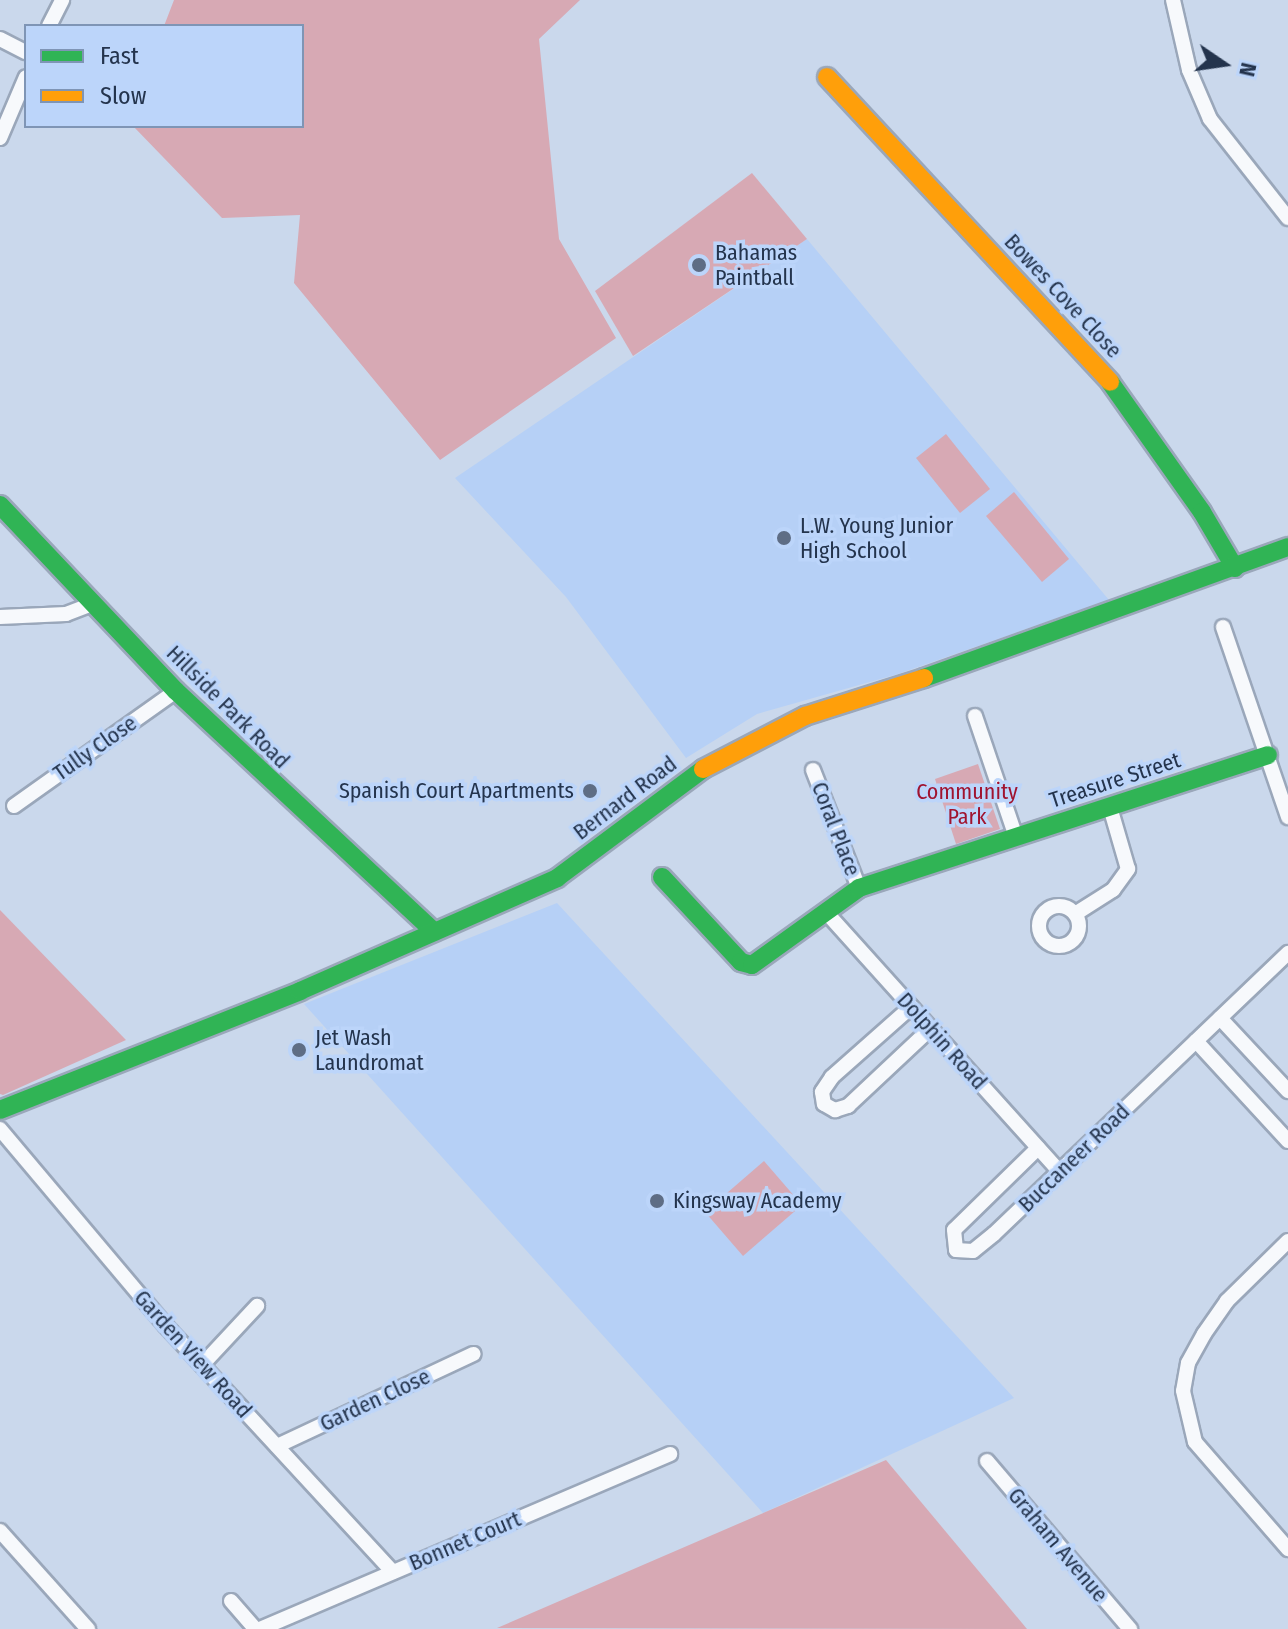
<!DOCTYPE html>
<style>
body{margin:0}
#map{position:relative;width:1288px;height:1629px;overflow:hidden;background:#cad8ec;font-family:"Fira Sans Condensed",sans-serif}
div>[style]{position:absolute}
.built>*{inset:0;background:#b6d0f6}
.green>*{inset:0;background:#d7a9b4}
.roads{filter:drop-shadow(2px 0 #9aa7ba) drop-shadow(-2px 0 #9aa7ba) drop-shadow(0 2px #9aa7ba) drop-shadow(0 -2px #9aa7ba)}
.street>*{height:14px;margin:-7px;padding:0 7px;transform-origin:7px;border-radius:7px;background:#f7f9fc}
.street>.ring{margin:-7px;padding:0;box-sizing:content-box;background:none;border:14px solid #f7f9fc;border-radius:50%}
.fast>*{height:18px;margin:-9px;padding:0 9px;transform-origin:9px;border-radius:9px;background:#30b455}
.slow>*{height:18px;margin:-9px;padding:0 9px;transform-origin:9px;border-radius:9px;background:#ff9f0a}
.dots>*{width:22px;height:22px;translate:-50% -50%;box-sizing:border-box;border:4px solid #bcd5fa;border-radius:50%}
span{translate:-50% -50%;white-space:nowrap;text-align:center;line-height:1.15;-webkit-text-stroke:7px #bcd5fa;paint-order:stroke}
.poi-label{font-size:22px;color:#24344d}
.left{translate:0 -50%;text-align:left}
.right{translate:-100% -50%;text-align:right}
.street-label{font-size:22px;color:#24344d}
.park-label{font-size:22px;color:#a0132f}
.legend{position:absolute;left:24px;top:24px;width:280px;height:104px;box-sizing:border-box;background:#bcd5fa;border:2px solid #7f95b5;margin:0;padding:10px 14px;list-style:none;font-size:24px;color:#24344d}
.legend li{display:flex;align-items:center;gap:16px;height:40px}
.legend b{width:40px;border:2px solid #7f95b5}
.north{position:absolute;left:1184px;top:24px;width:80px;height:80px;-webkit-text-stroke:6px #bcd5fa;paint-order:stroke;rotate:103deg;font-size:22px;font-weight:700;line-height:32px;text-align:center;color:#24344d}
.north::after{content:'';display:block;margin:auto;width:28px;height:36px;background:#24344d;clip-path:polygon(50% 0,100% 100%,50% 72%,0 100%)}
</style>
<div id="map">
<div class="built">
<i style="clip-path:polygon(807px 239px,1109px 600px,898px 674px,757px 714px,686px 758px,566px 597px,455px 478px)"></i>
<i style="clip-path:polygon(557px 903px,1014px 1398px,763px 1513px,304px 1004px)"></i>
</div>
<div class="green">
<i style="clip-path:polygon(174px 0,580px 0,539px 39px,559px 239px,616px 338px,440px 460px,294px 283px,300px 215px,222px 218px,133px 126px,302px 126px,302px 26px,164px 26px)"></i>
<i style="clip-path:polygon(752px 173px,807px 239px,633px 356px,595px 291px)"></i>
<i style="clip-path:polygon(946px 434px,990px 489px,960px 513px,916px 458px)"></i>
<i style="clip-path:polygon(1014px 492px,1069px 559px,1042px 582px,986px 516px)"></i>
<i style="clip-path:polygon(978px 764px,1000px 829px,956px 844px,935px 779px)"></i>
<i style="clip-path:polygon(0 910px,126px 1040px,3px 1095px,0 1094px)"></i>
<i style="clip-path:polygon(764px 1161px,802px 1205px,743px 1256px,705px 1212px)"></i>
<i style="clip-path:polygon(886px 1460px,1027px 1629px,497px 1628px)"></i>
</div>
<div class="roads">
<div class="street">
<i style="left:1173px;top:0;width:72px;rotate:77.1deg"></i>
<i style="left:1189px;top:70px;width:53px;rotate:66.8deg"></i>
<i style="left:1210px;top:119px;width:126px;rotate:51.8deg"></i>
<i style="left:49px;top:26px;width:29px;rotate:-63deg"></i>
<i style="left:0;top:39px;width:29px;rotate:27deg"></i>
<i style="left:0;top:138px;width:66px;rotate:-66.9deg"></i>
<i style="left:0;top:617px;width:66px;rotate:-2.6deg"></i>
<i style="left:66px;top:614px;width:28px;rotate:-21deg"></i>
<i style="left:1223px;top:627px;width:201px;rotate:71.1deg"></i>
<i style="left:975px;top:716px;width:128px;rotate:71.3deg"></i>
<i style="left:813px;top:770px;width:127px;rotate:68.7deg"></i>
<i style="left:14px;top:806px;width:199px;rotate:-35.4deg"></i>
<i class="ring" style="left:1039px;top:906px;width:26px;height:26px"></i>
<i style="left:825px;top:911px;width:350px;rotate:48deg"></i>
<i style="left:1075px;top:914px;width:45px;rotate:-32.3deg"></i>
<i style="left:1113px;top:890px;width:26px;rotate:-54deg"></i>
<i style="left:1128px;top:869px;width:65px;rotate:-106.2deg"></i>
<i style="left:911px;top:1007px;width:106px;rotate:138.5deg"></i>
<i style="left:832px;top:1077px;width:18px;rotate:124deg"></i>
<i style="left:822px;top:1092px;width:12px;rotate:81deg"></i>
<i style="left:824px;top:1104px;width:13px;rotate:29deg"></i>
<i style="left:835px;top:1110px;width:14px;rotate:-17deg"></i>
<i style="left:848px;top:1106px;width:112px;rotate:-43.2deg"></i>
<i style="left:1220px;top:1018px;width:100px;rotate:47deg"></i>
<i style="left:1196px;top:1041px;width:136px;rotate:47.4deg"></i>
<i style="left:0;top:1129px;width:256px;rotate:49.9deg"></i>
<i style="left:165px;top:1325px;width:336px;rotate:47.3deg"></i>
<i style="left:1038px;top:1148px;width:117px;rotate:135.7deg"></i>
<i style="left:954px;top:1230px;width:20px;rotate:84deg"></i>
<i style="left:956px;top:1250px;width:17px;rotate:3deg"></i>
<i style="left:973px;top:1251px;width:27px;rotate:-39deg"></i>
<i style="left:994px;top:1234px;width:407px;rotate:-43.7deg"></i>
<i style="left:1288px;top:1241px;width:86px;rotate:135.5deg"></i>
<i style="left:1227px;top:1301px;width:40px;rotate:124.9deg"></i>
<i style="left:1204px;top:1334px;width:33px;rotate:119deg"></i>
<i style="left:1188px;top:1363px;width:28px;rotate:100deg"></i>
<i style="left:1183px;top:1391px;width:52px;rotate:76.8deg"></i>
<i style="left:1195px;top:1442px;width:142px;rotate:49deg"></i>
<i style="left:202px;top:1365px;width:81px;rotate:-47deg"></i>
<i style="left:277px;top:1446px;width:217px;rotate:-25.1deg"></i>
<i style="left:987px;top:1461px;width:221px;rotate:49.6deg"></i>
<i style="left:0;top:1531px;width:132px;rotate:48.1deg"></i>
<i style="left:231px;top:1601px;width:37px;rotate:49deg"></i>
<i style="left:260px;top:1629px;width:446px;rotate:-23.1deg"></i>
</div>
<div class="fast">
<i style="left:1110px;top:382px;width:159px;rotate:54.7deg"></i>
<i style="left:1202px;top:512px;width:65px;rotate:59.5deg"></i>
<i style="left:0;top:505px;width:256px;rotate:46.6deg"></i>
<i style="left:176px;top:691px;width:353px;rotate:43deg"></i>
<i style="left:924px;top:678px;width:387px;rotate:-19.8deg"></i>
<i style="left:662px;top:877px;width:116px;rotate:47.1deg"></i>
<i style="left:741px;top:962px;width:11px;rotate:15deg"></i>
<i style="left:752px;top:965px;width:132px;rotate:-35.7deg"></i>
<i style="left:859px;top:888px;width:430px;rotate:-18deg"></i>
<i style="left:0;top:1110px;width:323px;rotate:-21.6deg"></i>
<i style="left:300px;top:991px;width:281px;rotate:-23.7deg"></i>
<i style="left:557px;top:878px;width:182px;rotate:-36.7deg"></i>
</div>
<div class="slow">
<i style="left:827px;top:77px;width:416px;rotate:47.1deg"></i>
<i style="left:703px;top:769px;width:115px;rotate:-27.5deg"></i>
<i style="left:805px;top:716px;width:125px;rotate:-17.7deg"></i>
</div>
</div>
<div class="dots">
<i style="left:699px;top:265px;background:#5e6d85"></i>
<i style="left:784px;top:538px;background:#5e6d85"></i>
<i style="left:590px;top:791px;background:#5e6d85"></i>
<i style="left:299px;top:1050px;background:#5e6d85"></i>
<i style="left:657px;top:1201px;background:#5e6d85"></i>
</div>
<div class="poi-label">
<span class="left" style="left:715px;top:265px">Bahamas<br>Paintball</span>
<span class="left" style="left:800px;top:538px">L.W. Young Junior<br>High School</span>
<span class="right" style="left:574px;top:791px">Spanish Court Apartments</span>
<span class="left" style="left:315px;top:1050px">Jet Wash<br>Laundromat</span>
<span class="left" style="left:673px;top:1201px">Kingsway Academy</span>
</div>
<div class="street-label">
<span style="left:1063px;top:296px;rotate:47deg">Bowes Cove Close</span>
<span style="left:228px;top:707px;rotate:45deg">Hillside Park Road</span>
<span style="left:95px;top:748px;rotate:-35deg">Tully Close</span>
<span style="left:1115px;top:780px;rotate:-18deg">Treasure Street</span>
<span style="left:625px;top:798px;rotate:-37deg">Bernard Road</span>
<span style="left:836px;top:829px;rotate:69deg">Coral Place</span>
<span style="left:942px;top:1041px;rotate:48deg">Dolphin Road</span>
<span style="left:1074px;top:1158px;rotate:-44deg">Buccaneer Road</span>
<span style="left:193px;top:1354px;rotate:48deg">Garden View Road</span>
<span style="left:375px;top:1400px;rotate:-25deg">Garden Close</span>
<span style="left:465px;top:1541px;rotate:-23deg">Bonnet Court</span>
<span style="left:1058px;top:1545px;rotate:50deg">Graham Avenue</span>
</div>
<div class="park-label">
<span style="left:967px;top:804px">Community<br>Park</span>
</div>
<ul class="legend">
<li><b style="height:10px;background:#30b455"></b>Fast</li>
<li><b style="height:10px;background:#ff9f0a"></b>Slow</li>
</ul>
<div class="north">N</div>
</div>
